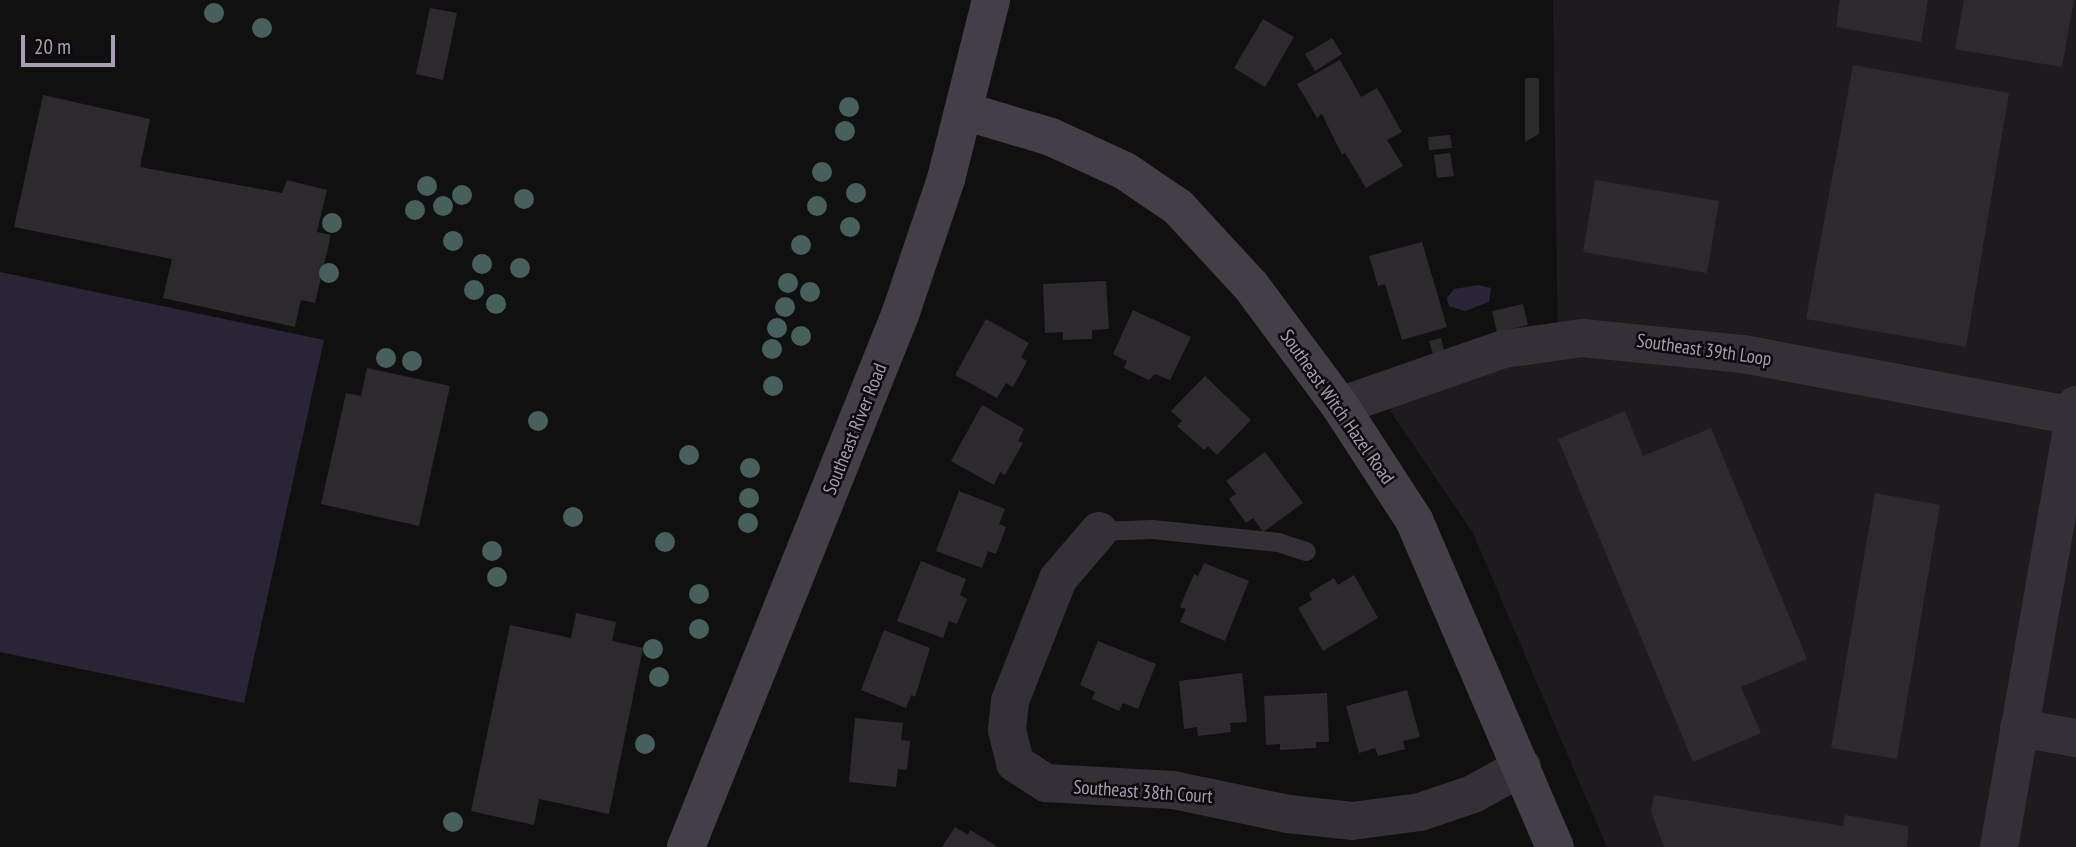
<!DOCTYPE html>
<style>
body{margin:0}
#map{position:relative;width:2076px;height:847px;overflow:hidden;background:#111011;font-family:"PT Sans Narrow",sans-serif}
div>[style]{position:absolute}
.built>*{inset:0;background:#1e1b1e}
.water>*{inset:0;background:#292536}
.building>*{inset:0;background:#2d2a2e}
.service>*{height:19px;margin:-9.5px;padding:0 9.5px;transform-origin:9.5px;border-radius:9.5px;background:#343037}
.minor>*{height:38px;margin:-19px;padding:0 19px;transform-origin:19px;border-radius:19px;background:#343037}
.secondary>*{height:38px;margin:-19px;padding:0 19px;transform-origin:19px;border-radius:19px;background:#433e47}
.trees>*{width:20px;height:20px;margin:-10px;border-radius:50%;background:#47605d}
span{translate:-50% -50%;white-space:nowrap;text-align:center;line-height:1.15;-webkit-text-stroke:5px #0c0b0c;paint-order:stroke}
.street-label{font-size:19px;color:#a99fb4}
.scale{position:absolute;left:21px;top:35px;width:94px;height:32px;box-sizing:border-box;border:4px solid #a99fb4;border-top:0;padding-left:9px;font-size:21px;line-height:24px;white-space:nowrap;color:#a99fb4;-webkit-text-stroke:5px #0c0b0c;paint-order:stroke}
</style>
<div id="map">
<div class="built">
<i style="clip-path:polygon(1553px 0,2076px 0,2076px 847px,1607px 847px,1473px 533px,1391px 412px,1391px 405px,1558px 348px)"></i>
</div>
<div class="water">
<i style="clip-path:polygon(0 272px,324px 340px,244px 703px,0 652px)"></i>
<i style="clip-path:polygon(1478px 285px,1491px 288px,1489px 302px,1465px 311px,1449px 306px,1447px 298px,1454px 289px)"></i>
</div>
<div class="building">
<i style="clip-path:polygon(1840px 0,1928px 0,1921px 42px,1836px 27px)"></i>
<i style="clip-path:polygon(1964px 0,2074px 0,2062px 67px,1955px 49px)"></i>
<i style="clip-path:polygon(430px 8px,457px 13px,443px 80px,416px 74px)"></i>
<i style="clip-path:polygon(1263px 19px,1294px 37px,1265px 87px,1234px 68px)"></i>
<i style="clip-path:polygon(1332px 38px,1342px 54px,1315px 71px,1305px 54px)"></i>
<i style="clip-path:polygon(1340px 60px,1361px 97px,1377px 88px,1402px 132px,1387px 140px,1403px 166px,1366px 188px,1345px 153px,1342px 155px,1322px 114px,1317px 118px,1297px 84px)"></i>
<i style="clip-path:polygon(1853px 65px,2009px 93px,1966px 347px,1806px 319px)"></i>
<i style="clip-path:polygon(1525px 78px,1539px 78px,1539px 134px,1525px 142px)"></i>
<i style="clip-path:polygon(43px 95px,150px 119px,140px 167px,282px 193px,287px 180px,327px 190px,317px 232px,331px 235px,315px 303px,301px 300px,295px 327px,163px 298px,172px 259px,14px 227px)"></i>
<i style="clip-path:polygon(1450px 135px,1452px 148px,1429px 150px,1428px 137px)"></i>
<i style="clip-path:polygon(1450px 153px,1454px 176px,1437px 178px,1434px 155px)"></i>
<i style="clip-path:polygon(1595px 180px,1719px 201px,1707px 273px,1583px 252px)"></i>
<i style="clip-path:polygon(1422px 242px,1447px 327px,1402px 340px,1385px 284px,1378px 286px,1369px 256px)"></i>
<i style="clip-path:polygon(1106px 281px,1109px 329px,1092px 330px,1092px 339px,1063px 340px,1063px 332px,1045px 333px,1043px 284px)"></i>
<i style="clip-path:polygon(1523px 304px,1528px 325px,1497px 332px,1492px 311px)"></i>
<i style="clip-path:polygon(1133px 310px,1191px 337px,1170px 380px,1155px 374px,1149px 380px,1124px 368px,1127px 361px,1113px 354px)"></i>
<i style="clip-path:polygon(986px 319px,1029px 343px,1021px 357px,1027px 361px,1013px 387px,1006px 383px,997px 398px,955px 375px)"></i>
<i style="clip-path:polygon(1441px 338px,1445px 354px,1434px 357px,1429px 341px)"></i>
<i style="clip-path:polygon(367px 368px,450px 386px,419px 526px,321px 504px,346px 393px,361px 396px)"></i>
<i style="clip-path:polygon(1205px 376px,1251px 420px,1217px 455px,1208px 446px,1204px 450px,1177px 426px,1182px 421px,1171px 411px)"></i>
<i style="clip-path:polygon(982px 405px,1024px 429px,1018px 441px,1023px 443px,1005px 475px,1000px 472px,994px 485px,951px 461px)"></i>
<i style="clip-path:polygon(1625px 411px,1643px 456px,1711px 428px,1807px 659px,1741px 687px,1761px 733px,1693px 762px,1558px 439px)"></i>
<i style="clip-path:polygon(1265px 452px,1303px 503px,1263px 532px,1253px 518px,1246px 523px,1229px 499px,1236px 494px,1226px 481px)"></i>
<i style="clip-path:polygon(959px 491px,1005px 509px,999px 524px,1006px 527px,996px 554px,988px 551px,982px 568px,936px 551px)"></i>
<i style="clip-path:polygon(1875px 493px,1940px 505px,1897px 759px,1831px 748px)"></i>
<i style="clip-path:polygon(921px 561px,966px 579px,960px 595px,967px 599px,957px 624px,949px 621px,943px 638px,897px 621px)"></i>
<i style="clip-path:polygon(1204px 563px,1249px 581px,1225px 641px,1180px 622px,1186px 609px,1180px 607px,1194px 574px,1198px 576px)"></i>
<i style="clip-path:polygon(1354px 575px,1378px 618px,1323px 651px,1298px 608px,1312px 600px,1309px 593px,1334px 578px,1338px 585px)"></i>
<i style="clip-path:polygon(576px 613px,616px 622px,612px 641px,643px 648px,609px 814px,539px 799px,534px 825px,471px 811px,510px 625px,571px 638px)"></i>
<i style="clip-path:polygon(884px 630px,930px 648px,915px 697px,911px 695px,906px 708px,861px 690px)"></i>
<i style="clip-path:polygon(1098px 641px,1156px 664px,1138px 709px,1123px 703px,1119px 711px,1092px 699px,1095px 692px,1080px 685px)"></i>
<i style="clip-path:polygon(1242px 673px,1247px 722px,1230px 723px,1231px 732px,1198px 736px,1197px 727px,1184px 729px,1179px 681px)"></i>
<i style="clip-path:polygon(1407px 690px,1420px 737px,1403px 741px,1405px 749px,1378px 756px,1375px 748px,1359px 753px,1346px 706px)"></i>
<i style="clip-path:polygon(1327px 693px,1329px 742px,1316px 742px,1316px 748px,1280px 750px,1280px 744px,1266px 745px,1264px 696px)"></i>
<i style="clip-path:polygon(855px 718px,903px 723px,901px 740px,910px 741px,907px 770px,898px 769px,896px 787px,849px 782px)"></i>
<i style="clip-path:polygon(1654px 795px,1843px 826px,1845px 815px,1908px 826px,1908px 838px,1907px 847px,1664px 847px,1651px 811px)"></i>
<i style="clip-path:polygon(955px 827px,968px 835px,970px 830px,998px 847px,942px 847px)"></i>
</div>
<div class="service">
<i style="left:1099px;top:531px;width:53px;rotate:-2.2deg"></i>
<i style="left:1152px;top:529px;width:127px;rotate:5.9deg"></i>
<i style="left:1278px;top:542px;width:29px;rotate:18deg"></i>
</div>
<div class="minor">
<i style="left:1340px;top:406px;width:174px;rotate:-19.2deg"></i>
<i style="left:1504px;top:349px;width:79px;rotate:-8deg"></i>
<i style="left:1582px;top:338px;width:162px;rotate:5.7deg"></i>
<i style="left:1743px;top:354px;width:337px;rotate:10.6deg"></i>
<i style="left:1099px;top:531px;width:63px;rotate:130.5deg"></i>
<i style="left:1058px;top:579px;width:131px;rotate:111.5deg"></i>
<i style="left:1010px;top:701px;width:29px;rotate:96deg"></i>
<i style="left:1007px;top:730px;width:34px;rotate:76deg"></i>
<i style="left:1015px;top:763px;width:37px;rotate:33deg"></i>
<i style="left:1046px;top:783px;width:127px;rotate:3.2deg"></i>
<i style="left:1173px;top:790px;width:117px;rotate:11.8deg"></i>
<i style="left:1288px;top:814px;width:64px;rotate:6.2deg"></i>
<i style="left:1352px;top:821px;width:69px;rotate:-7.5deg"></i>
<i style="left:1420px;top:812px;width:56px;rotate:-18.8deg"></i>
<i style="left:1473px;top:794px;width:56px;rotate:-28.9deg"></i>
<i style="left:2019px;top:728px;width:58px;rotate:10deg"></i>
<i style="left:1999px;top:847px;width:449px;rotate:-80.1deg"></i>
</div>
<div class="secondary">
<i style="left:964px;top:111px;width:91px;rotate:16.6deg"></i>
<i style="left:1051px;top:137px;width:81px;rotate:24.7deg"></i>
<i style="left:1125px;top:171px;width:64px;rotate:34.2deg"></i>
<i style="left:1178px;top:207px;width:108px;rotate:47.3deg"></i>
<i style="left:1251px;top:286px;width:149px;rotate:53.4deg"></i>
<i style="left:1340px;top:406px;width:136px;rotate:57deg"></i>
<i style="left:1414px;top:520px;width:356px;rotate:66.7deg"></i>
<i style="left:686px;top:847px;width:573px;rotate:-68.09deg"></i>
<i style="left:900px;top:315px;width:144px;rotate:-71.3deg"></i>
<i style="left:946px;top:179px;width:185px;rotate:-75.9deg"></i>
</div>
<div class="trees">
<i style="left:214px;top:13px"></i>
<i style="left:262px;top:28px"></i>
<i style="left:849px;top:107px"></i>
<i style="left:845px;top:131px"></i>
<i style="left:822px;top:172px"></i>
<i style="left:427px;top:186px"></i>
<i style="left:856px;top:193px"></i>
<i style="left:462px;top:195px"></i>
<i style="left:524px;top:199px"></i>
<i style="left:443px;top:206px"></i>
<i style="left:817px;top:206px"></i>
<i style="left:415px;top:210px"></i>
<i style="left:332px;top:223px"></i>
<i style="left:850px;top:227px"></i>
<i style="left:453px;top:241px"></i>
<i style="left:801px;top:245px"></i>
<i style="left:482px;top:264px"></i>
<i style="left:520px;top:268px"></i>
<i style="left:329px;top:273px"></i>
<i style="left:788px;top:283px"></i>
<i style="left:474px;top:290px"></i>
<i style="left:810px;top:292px"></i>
<i style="left:496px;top:304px"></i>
<i style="left:785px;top:307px"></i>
<i style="left:777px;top:328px"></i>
<i style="left:801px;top:336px"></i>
<i style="left:772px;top:349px"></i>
<i style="left:386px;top:358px"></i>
<i style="left:412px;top:361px"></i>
<i style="left:773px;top:386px"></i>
<i style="left:538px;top:421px"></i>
<i style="left:689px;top:455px"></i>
<i style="left:750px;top:468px"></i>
<i style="left:749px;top:498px"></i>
<i style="left:573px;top:517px"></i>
<i style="left:748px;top:523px"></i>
<i style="left:665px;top:542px"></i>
<i style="left:492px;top:551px"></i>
<i style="left:497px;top:577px"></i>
<i style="left:699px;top:594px"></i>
<i style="left:699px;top:629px"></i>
<i style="left:653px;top:649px"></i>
<i style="left:659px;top:677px"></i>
<i style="left:645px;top:744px"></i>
<i style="left:453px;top:822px"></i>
</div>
<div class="street-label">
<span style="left:1704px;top:350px;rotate:8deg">Southeast 39th Loop</span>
<span style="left:1337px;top:407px;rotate:55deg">Southeast Witch Hazel Road</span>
<span style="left:855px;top:429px;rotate:-68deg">Southeast River Road</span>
<span style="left:1143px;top:792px;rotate:4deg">Southeast 38th Court</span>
</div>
<div class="scale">20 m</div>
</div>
